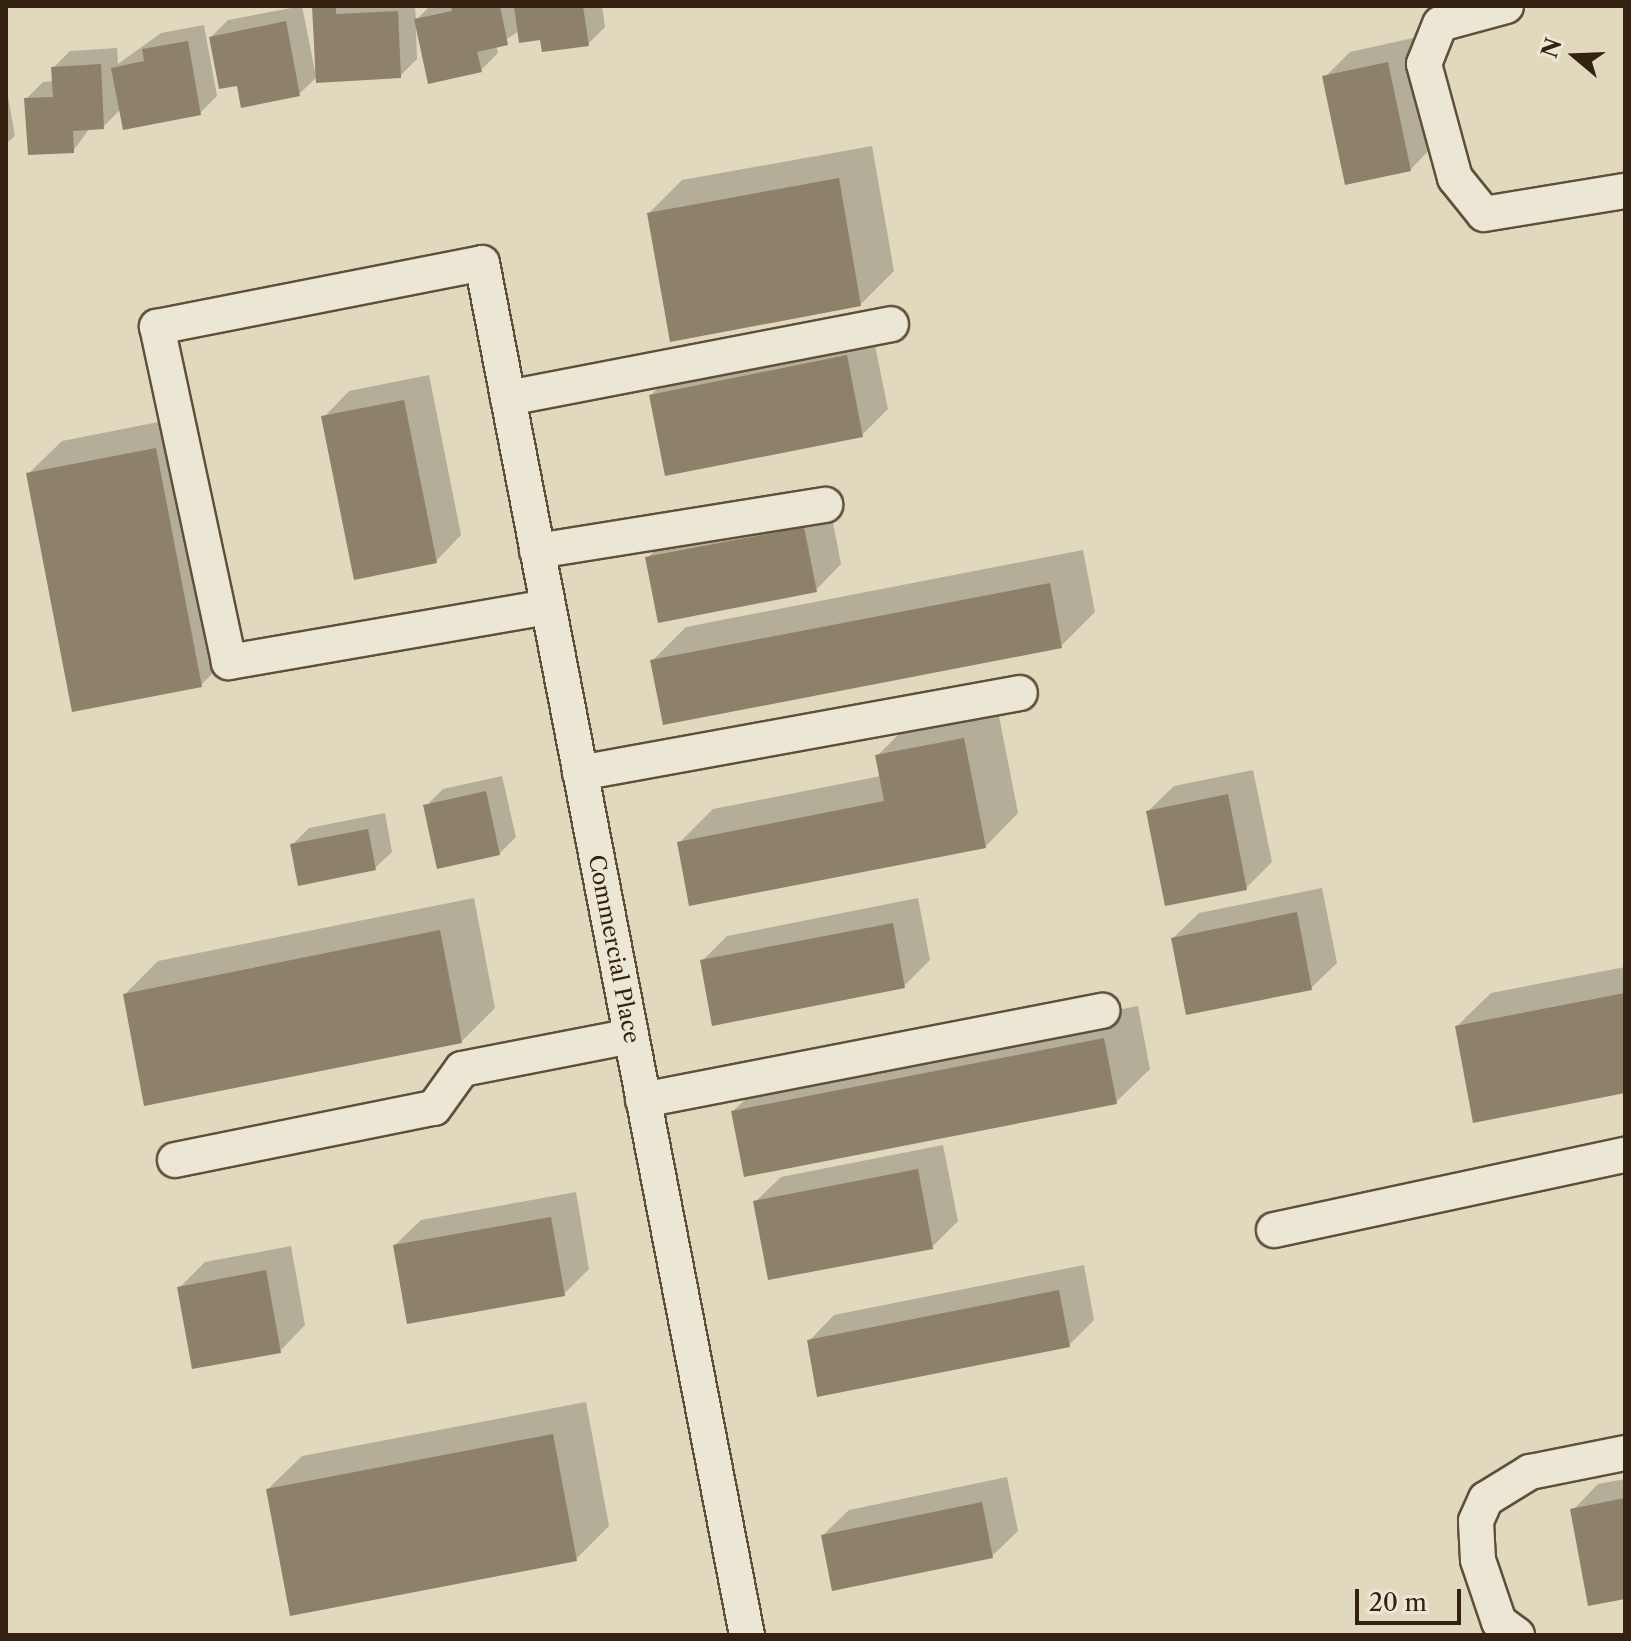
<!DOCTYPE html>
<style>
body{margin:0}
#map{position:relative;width:1631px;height:1641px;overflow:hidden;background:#e1d9be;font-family:"Libre Caslon Text",serif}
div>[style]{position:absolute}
.shadow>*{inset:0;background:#0003}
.building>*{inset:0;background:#8e816a}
.roads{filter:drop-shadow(2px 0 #5f4f3b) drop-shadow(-2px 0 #5f4f3b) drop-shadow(0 2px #5f4f3b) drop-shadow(0 -2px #5f4f3b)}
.minor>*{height:34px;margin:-17px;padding:0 17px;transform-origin:17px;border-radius:17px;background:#ece6d5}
span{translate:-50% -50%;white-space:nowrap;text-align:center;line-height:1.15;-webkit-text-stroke:7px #ece6d5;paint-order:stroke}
.street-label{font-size:22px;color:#34210f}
.frame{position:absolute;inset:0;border:8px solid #34210f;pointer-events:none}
.north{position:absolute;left:1535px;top:16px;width:80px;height:80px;-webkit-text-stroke:6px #ece6d5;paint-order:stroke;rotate:289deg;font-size:22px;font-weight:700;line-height:32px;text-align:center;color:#34210f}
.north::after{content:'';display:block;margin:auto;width:28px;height:36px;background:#34210f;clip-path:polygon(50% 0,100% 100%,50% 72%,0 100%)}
.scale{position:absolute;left:1355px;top:1589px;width:106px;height:36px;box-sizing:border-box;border:4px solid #34210f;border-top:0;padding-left:10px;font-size:24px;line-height:28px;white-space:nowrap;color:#34210f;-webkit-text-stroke:6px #ece6d5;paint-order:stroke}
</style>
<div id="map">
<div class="shadow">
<i style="clip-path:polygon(302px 6px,315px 71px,314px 6px,415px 6px,416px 20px,430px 6px,602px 6px,605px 27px,588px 44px,519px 31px,496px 46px,498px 53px,481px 70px,416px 28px,417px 59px,400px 76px,318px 76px,299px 94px,238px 83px,211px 37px,228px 20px)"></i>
<i style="clip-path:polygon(204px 25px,217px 96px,200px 113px,121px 109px,103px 127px,90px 128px,73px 151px,26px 99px,43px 82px,54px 81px,53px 68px,70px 51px,117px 48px,118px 64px,161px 33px)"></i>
<i style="clip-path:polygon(1413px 38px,1435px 144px,1410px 170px,1325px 77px,1350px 52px)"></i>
<i style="clip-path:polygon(6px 85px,15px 136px,6px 144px)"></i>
<i style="clip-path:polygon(872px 146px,894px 271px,861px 304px,649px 213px,682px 180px)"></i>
<i style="clip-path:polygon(872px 331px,888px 409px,862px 435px,651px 395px,676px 370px)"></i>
<i style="clip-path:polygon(429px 375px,461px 535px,436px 561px,324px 417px,349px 391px)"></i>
<i style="clip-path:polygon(189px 416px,234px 652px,201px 685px,28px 474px,62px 441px)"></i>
<i style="clip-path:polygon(829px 502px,841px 564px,816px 590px,647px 558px,673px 533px)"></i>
<i style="clip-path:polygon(1083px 550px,1095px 612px,1061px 646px,653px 660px,686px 627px)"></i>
<i style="clip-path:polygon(997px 706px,1018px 813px,985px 847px,679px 843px,713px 809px,881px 776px,877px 756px,911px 722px)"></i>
<i style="clip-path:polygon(1253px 770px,1272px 862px,1246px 888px,1148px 811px,1174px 786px)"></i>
<i style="clip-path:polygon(502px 776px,516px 837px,499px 854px,426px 806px,443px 789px)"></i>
<i style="clip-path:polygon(385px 813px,392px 852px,375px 868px,292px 845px,309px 828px)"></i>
<i style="clip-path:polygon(1322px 888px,1337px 963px,1311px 988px,1173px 938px,1199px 913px)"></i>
<i style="clip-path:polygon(474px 898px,495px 1008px,462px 1041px,125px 994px,158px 961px)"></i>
<i style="clip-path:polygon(918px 898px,930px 960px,904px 986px,702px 961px,727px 936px)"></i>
<i style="clip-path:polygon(1625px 967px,1625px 1091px,1457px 1026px,1491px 993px)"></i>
<i style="clip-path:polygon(1138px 1006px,1150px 1069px,1116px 1102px,733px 1111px,767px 1078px)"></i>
<i style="clip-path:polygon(943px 1145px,958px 1221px,932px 1247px,755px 1202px,781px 1177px)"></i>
<i style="clip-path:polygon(576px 1192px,589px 1269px,564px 1294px,395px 1245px,421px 1220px)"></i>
<i style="clip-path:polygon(291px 1246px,305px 1325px,280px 1351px,179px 1288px,205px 1262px)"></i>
<i style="clip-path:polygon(1084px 1265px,1094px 1320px,1069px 1345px,809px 1341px,834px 1315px)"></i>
<i style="clip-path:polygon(586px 1402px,609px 1526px,576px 1559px,268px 1489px,302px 1456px)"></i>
<i style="clip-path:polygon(1007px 1477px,1018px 1531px,992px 1556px,823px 1535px,849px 1510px)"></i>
<i style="clip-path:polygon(1625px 1479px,1625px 1597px,1573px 1510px,1598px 1484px)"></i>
</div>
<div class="building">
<i style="clip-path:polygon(312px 6px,336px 6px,336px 14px,398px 11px,401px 78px,316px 83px)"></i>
<i style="clip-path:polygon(451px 6px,500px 6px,508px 45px,477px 52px,482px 72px,428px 84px,414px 19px,452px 11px)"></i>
<i style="clip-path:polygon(514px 6px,583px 6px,589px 46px,542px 52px,540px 40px,519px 43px)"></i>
<i style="clip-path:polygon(286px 21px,300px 96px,241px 108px,237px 86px,219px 89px,209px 37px)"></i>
<i style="clip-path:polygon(188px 41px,201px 115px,123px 130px,111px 68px,144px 61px,142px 49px)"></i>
<i style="clip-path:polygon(1388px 62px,1411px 171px,1345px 185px,1322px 76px)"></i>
<i style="clip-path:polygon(101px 64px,104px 129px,73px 131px,74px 153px,28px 155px,24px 98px,53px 97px,51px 67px)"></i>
<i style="clip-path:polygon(839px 178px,861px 306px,670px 342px,647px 213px)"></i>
<i style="clip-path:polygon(847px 355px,863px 437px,665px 476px,649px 395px)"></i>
<i style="clip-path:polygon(404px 400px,437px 563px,354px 580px,321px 416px)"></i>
<i style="clip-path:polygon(156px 448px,202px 687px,72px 712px,26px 473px)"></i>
<i style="clip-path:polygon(804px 527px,817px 592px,658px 623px,645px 557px)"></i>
<i style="clip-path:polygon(1050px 583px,1062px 648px,663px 725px,650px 660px)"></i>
<i style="clip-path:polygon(964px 738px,986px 848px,689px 906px,677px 842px,884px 801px,875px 755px)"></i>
<i style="clip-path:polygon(486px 791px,500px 855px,437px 869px,423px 805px)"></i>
<i style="clip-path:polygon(1228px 794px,1247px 890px,1165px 906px,1146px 811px)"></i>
<i style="clip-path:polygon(368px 829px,376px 870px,298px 886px,290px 844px)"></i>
<i style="clip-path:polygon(1297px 912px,1312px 990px,1186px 1015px,1171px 938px)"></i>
<i style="clip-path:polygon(893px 923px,905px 988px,712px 1026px,700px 960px)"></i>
<i style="clip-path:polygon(440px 930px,462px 1043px,144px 1106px,123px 994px)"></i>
<i style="clip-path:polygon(1625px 993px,1625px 1093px,1473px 1123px,1455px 1026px)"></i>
<i style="clip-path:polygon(1104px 1038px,1117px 1104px,744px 1177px,731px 1111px)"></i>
<i style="clip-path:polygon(918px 1169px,933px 1249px,768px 1280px,753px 1201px)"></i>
<i style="clip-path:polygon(551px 1217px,565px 1296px,407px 1324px,393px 1245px)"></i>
<i style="clip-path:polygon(266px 1270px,281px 1353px,192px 1369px,177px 1287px)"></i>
<i style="clip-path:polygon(1059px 1290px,1070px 1347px,817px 1397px,807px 1340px)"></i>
<i style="clip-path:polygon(553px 1434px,577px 1561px,290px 1616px,266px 1489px)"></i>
<i style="clip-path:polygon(1625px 1498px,1625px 1599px,1588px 1606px,1570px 1509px)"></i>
<i style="clip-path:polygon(982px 1502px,993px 1558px,832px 1591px,821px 1535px)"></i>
</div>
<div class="roads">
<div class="minor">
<i style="left:1506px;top:6px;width:68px;rotate:164.7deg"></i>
<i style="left:1440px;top:24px;width:43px;rotate:111.8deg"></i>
<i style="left:1424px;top:64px;width:118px;rotate:74.8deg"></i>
<i style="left:1455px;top:178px;width:46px;rotate:51.1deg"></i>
<i style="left:1484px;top:214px;width:143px;rotate:-9.3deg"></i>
<i style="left:508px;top:398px;width:390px;rotate:-10.9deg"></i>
<i style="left:537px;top:551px;width:292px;rotate:-9.1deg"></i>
<i style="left:548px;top:607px;width:324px;rotate:170.2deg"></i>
<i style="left:229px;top:662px;width:343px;rotate:-102.1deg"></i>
<i style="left:157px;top:327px;width:331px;rotate:-11.1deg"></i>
<i style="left:482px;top:263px;width:1397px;rotate:79.07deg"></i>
<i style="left:580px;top:773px;width:447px;rotate:-10.3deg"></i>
<i style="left:643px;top:1100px;width:468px;rotate:-11deg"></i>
<i style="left:175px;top:1160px;width:264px;rotate:-11.4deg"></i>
<i style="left:434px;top:1108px;width:48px;rotate:-54.3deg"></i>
<i style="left:462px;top:1069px;width:172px;rotate:-11deg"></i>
<i style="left:1274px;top:1230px;width:359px;rotate:-12.1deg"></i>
<i style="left:1517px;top:1635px;width:22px;rotate:-144deg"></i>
<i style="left:1499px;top:1622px;width:65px;rotate:-108.7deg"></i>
<i style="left:1478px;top:1560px;width:39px;rotate:-93deg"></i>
<i style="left:1476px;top:1521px;width:24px;rotate:-66deg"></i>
<i style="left:1486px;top:1499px;width:52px;rotate:-31.5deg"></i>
<i style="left:1530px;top:1472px;width:97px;rotate:-11.3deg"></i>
</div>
</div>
<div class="street-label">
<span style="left:614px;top:949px;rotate:79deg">Commercial Place</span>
</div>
<div class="frame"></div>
<div class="north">N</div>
<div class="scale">20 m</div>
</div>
